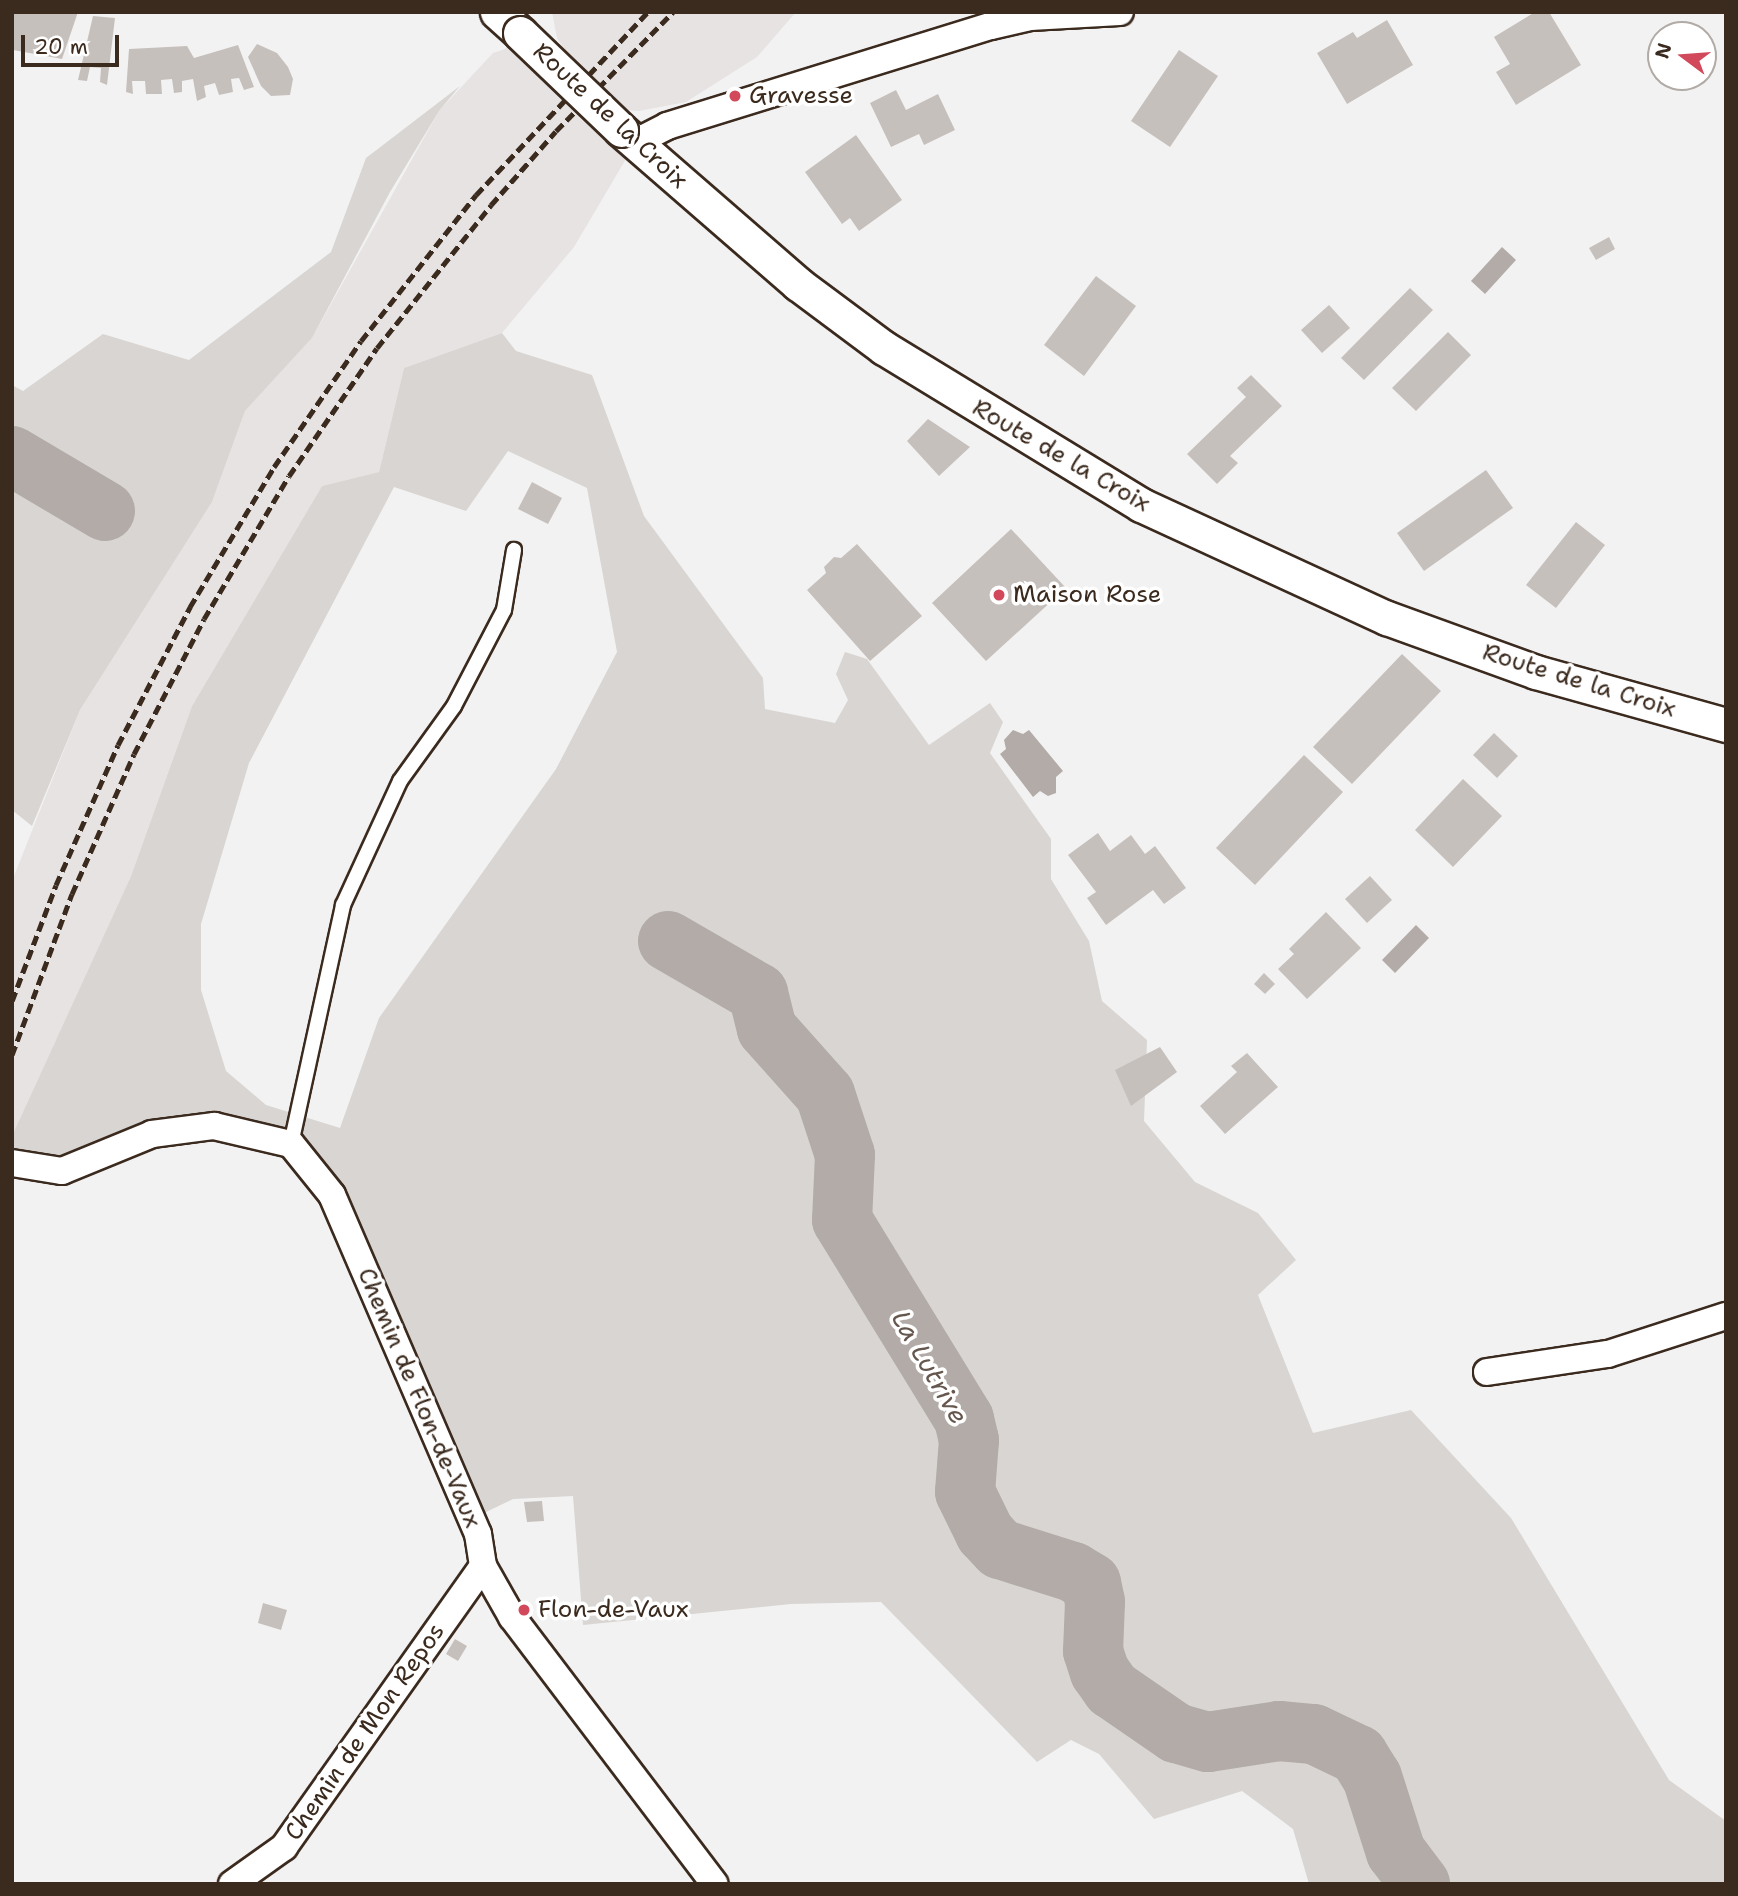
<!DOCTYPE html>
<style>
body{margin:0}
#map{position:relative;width:1738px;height:1896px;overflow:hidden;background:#f3f2f2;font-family:"Shantell Sans",sans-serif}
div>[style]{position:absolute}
.built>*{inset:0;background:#e6e3e2}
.green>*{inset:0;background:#d8d5d2}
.water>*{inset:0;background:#b2aba7}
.river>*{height:60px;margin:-30px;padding:0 30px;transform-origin:30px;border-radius:30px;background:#b2aba7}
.building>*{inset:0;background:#c6c0bd}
.roads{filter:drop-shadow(2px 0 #3b2a1e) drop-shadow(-2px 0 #3b2a1e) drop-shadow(0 2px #3b2a1e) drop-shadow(0 -2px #3b2a1e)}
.service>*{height:14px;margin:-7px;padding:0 7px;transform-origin:7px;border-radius:7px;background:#fff}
.minor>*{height:26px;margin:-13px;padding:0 13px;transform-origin:13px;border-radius:13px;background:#fff}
.tertiary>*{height:33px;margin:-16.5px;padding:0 16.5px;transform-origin:16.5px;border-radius:16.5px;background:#fff}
.rail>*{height:5px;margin-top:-2.5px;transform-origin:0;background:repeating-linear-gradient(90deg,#3b2a1e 0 10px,transparent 0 15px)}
.bridges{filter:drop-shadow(2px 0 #3b2a1e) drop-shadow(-2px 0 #3b2a1e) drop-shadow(0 2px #3b2a1e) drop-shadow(0 -2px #3b2a1e)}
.tertiary-bridge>*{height:33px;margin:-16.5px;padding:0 16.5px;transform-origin:16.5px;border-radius:16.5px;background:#fff}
.dots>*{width:19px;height:19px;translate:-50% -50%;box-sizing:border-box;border:4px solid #fff;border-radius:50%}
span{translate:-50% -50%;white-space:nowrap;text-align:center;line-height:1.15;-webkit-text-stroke:7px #fff;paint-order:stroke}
.poi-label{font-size:24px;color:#3b2a1e}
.left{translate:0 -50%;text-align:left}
.street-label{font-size:24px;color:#3b2a1e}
.water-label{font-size:26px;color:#65574e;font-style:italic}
.frame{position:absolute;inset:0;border:14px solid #3b2a1e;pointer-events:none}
.north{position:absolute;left:1647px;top:21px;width:70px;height:70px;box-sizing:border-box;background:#fff;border:2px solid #b1aaa5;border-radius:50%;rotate:286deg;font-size:19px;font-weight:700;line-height:28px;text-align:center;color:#3b2a1e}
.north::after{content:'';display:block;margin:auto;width:24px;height:32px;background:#d1495b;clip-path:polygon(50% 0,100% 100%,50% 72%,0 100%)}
.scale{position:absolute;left:21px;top:35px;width:98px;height:32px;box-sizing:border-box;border:4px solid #3b2a1e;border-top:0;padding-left:9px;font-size:21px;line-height:24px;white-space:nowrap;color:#3b2a1e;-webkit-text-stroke:5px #fff;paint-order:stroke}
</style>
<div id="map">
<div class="built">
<i style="clip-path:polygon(552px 12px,796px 12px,757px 57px,686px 102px,639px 111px,626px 110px,566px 52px,557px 38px)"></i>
<i style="clip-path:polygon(520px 33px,636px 142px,574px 247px,502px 333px,404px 368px,379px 472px,322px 486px,192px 706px,131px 876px,12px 1136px,12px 881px,80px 710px,212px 502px,245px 411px,312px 338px,439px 111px,493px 53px,505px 49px)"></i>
</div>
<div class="green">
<i style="clip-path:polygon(460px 86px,439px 111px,390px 192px,312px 338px,245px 411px,212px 502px,80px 710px,32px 826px,12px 810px,12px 385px,23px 391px,103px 334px,189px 360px,331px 252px,366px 158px)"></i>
<i style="clip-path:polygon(evenodd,502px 333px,516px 351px,592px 375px,644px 516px,763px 678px,765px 709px,835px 723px,848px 700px,836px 674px,845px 652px,867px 659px,929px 745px,990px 703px,1003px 722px,990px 753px,1051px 839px,1051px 879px,1089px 941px,1102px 1001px,1147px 1040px,1144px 1121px,1195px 1182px,1258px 1213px,1296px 1260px,1258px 1295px,1313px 1433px,1411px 1410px,1511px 1518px,1669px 1780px,1726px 1821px,1726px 1884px,1309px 1884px,1293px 1829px,1242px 1791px,1154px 1819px,1099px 1754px,1071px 1740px,1037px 1762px,881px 1602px,791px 1604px,583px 1625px,573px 1496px,513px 1499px,486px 1512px,478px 1534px,333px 1195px,291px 1144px,214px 1126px,91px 1158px,12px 1163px,12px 1136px,131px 876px,192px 706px,322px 486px,379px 472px,404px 368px,502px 333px,508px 451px,587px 488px,617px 652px,556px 769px,379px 1018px,340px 1128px,266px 1105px,226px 1071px,201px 990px,201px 924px,249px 763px,394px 487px,466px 511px,508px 451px)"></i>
</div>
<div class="water">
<i style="clip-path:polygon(1502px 247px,1516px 260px,1485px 294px,1471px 281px)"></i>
<i style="clip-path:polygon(1013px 730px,1023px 734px,1029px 730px,1063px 771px,1056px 777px,1056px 793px,1048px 796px,1040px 791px,1033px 797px,1000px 754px,1006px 749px,1004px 740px)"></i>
<i style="clip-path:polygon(1416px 925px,1429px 938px,1395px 973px,1382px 960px)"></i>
</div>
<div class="river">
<i style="left:12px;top:456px;width:108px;rotate:30.6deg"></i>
<i style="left:668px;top:941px;width:104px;rotate:30deg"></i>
<i style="left:758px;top:993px;width:37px;rotate:76deg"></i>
<i style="left:767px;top:1029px;width:87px;rotate:48.3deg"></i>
<i style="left:825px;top:1094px;width:64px;rotate:71.8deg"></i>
<i style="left:845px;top:1155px;width:65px;rotate:92.6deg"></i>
<i style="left:842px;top:1220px;width:233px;rotate:58.5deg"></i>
<i style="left:964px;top:1419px;width:22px;rotate:77deg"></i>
<i style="left:969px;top:1440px;width:52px;rotate:94.4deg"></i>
<i style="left:965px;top:1492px;width:46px;rotate:64deg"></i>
<i style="left:985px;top:1533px;width:22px;rotate:47deg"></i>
<i style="left:1000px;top:1549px;width:77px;rotate:17.5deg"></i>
<i style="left:1073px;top:1572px;width:21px;rotate:31deg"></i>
<i style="left:1091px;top:1583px;width:19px;rotate:78deg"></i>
<i style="left:1095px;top:1602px;width:49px;rotate:92.3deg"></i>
<i style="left:1093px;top:1651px;width:22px;rotate:72deg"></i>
<i style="left:1100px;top:1672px;width:21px;rotate:55deg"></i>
<i style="left:1112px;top:1689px;width:78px;rotate:34.5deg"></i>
<i style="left:1176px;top:1733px;width:33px;rotate:16deg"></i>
<i style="left:1208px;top:1742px;width:72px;rotate:-8.8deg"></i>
<i style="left:1279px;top:1731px;width:35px;rotate:5deg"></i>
<i style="left:1314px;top:1734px;width:49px;rotate:25.5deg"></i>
<i style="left:1358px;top:1755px;width:26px;rotate:58deg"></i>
<i style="left:1372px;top:1777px;width:79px;rotate:72.3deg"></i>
<i style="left:1396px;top:1852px;width:40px;rotate:53deg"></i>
</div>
<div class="building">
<i style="clip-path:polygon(12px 12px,78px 12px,62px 59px,13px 50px)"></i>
<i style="clip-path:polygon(1535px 12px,1549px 12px,1581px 65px,1516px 105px,1496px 72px,1510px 64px,1494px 37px)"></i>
<i style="clip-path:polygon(93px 16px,115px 18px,107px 85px,100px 82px,101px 68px,90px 67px,87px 81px,78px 80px)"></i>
<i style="clip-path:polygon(1387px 20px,1413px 65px,1347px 104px,1317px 53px,1353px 32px,1357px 38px)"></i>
<i style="clip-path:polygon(257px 44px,277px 53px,288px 67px,293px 79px,290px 95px,271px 96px,261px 86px,248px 57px)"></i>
<i style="clip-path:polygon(238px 45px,254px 87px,244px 90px,239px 78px,231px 79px,233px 92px,219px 95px,215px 83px,204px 86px,206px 97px,197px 101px,193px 79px,182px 81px,182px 92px,174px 93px,172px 79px,161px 80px,162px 94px,146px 94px,145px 81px,132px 81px,133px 94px,126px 92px,129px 49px,187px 46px,194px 58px)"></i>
<i style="clip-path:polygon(1179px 50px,1218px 76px,1170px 147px,1131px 121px)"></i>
<i style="clip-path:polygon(896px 90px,906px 110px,938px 94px,955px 130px,924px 145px,919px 134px,891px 147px,870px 103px)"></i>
<i style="clip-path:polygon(856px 135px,902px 200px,859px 231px,850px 218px,842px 224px,805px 172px)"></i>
<i style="clip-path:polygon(1609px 237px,1615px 249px,1596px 260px,1589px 248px)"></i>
<i style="clip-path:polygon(1096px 276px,1136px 306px,1084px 376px,1044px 345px)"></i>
<i style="clip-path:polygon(1410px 288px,1433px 310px,1364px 380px,1341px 358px)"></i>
<i style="clip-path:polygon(1329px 305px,1350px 328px,1322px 353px,1301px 330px)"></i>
<i style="clip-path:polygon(1448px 332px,1471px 355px,1416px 411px,1392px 388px)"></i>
<i style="clip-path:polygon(1251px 375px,1282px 406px,1230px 456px,1238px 463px,1217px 484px,1187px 454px,1246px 397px,1237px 388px)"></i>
<i style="clip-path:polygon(928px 419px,970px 447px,939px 476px,907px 441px)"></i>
<i style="clip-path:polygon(1486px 470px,1513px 508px,1424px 571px,1397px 533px)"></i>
<i style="clip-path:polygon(532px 482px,562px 498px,548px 524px,518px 509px)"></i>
<i style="clip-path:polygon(1576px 522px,1605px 545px,1556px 608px,1526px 585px)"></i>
<i style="clip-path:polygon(1011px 529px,1066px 588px,986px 661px,932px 603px)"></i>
<i style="clip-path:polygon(857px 544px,922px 616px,870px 661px,807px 590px,826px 573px,824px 567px,834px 557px,841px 558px)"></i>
<i style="clip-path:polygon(1402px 654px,1441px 691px,1352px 784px,1313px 747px)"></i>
<i style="clip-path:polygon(1494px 733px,1518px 756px,1497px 778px,1473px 755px)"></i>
<i style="clip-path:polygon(1304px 755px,1343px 792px,1255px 885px,1216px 848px)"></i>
<i style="clip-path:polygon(1463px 779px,1502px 816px,1453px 867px,1415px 830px)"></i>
<i style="clip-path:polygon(1098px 833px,1110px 851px,1131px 835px,1145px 854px,1155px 846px,1186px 888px,1164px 904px,1153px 890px,1106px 925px,1087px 898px,1096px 892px,1068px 855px)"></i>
<i style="clip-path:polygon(1370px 876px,1392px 900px,1367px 923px,1345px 899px)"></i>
<i style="clip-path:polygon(1326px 912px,1361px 948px,1307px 999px,1278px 969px,1294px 954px,1289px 949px)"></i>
<i style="clip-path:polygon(1264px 973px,1275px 984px,1265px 994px,1254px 984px)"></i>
<i style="clip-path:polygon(1160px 1047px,1177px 1072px,1131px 1106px,1115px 1070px)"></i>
<i style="clip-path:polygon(1247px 1053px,1278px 1087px,1225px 1134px,1200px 1106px,1237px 1072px,1231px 1066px)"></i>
<i style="clip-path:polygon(542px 1501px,544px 1521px,527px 1522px,524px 1502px)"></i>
<i style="clip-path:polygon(263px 1603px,287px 1610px,281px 1630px,258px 1623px)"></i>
<i style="clip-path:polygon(455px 1639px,467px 1646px,458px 1661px,446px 1654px)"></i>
</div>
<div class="roads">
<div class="service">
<i style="left:291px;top:1144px;width:245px;rotate:-77.7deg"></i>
<i style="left:343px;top:905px;width:136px;rotate:-65.3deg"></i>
<i style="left:400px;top:781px;width:92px;rotate:-54.2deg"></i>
<i style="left:454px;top:706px;width:108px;rotate:-62.5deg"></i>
<i style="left:504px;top:610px;width:61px;rotate:-80.5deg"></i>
</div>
<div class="minor">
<i style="left:636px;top:142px;width:35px;rotate:-27deg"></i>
<i style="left:667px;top:126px;width:339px;rotate:-17.2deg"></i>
<i style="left:991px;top:26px;width:40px;rotate:-13deg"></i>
<i style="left:1030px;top:17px;width:90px;rotate:-3.2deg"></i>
<i style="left:12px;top:1163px;width:51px;rotate:9.1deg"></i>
<i style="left:62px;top:1171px;width:97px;rotate:-22.3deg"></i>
<i style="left:152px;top:1134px;width:63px;rotate:-7.4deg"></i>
<i style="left:214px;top:1126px;width:79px;rotate:13.2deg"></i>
<i style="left:291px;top:1144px;width:65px;rotate:51.2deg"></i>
<i style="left:332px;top:1195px;width:369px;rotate:66.7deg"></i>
<i style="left:478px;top:1534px;width:32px;rotate:81deg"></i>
<i style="left:483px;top:1566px;width:59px;rotate:60.4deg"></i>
<i style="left:512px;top:1617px;width:335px;rotate:52.8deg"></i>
<i style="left:1487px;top:1372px;width:122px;rotate:-8.5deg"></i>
<i style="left:1608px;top:1354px;width:124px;rotate:-17.9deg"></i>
<i style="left:232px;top:1884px;width:64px;rotate:-35.4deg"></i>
<i style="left:284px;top:1847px;width:344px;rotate:-54.7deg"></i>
</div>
<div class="tertiary">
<i style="left:497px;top:12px;width:31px;rotate:42deg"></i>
<i style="left:621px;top:130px;width:235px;rotate:41deg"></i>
<i style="left:798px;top:284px;width:107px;rotate:36.7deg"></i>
<i style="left:884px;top:348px;width:301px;rotate:31.4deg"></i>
<i style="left:1141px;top:505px;width:271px;rotate:24.7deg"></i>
<i style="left:1387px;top:618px;width:158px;rotate:19.9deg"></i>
<i style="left:1536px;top:672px;width:197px;rotate:15.6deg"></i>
</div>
</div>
<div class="rail">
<i style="left:12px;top:1001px;width:124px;rotate:-69.2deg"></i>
<i style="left:56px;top:885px;width:153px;rotate:-66.1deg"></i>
<i style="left:118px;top:745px;width:156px;rotate:-62.4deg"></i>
<i style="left:190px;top:607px;width:163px;rotate:-59deg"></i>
<i style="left:274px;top:467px;width:153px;rotate:-55.4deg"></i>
<i style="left:361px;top:341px;width:186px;rotate:-51.8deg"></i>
<i style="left:476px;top:195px;width:251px;rotate:-46.8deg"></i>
<i style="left:12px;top:1055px;width:172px;rotate:-69.6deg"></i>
<i style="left:72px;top:894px;width:153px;rotate:-66.1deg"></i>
<i style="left:134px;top:754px;width:152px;rotate:-62.6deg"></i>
<i style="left:204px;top:619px;width:166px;rotate:-59.3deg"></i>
<i style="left:289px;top:476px;width:155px;rotate:-55.5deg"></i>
<i style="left:377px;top:348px;width:183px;rotate:-51.4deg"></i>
<i style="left:491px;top:205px;width:98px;rotate:-48.7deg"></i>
<i style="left:556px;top:131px;width:167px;rotate:-45.5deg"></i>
</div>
<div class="bridges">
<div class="tertiary-bridge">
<i style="left:520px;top:33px;width:140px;rotate:43.8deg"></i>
</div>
</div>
<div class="dots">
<i style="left:735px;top:96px;background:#d1495b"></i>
<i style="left:999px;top:595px;background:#d1495b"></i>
<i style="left:524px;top:1610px;background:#d1495b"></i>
</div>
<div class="poi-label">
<span class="left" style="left:749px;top:96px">Gravesse</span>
<span class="left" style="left:1013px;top:595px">Maison Rose</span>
<span class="left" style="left:538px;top:1610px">Flon-de-Vaux</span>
</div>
<div class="street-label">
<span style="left:610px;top:116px;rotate:43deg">Route de la Croix</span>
<span style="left:1061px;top:456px;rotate:30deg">Route de la Croix</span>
<span style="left:1579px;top:681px;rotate:17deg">Route de la Croix</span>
<span style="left:419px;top:1398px;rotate:67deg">Chemin de Flon-de-Vaux</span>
<span style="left:365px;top:1732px;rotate:-55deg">Chemin de Mon Repos</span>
</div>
<div class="water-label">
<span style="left:930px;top:1367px;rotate:60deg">La Lutrive</span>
</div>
<div class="frame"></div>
<div class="north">N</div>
<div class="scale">20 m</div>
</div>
